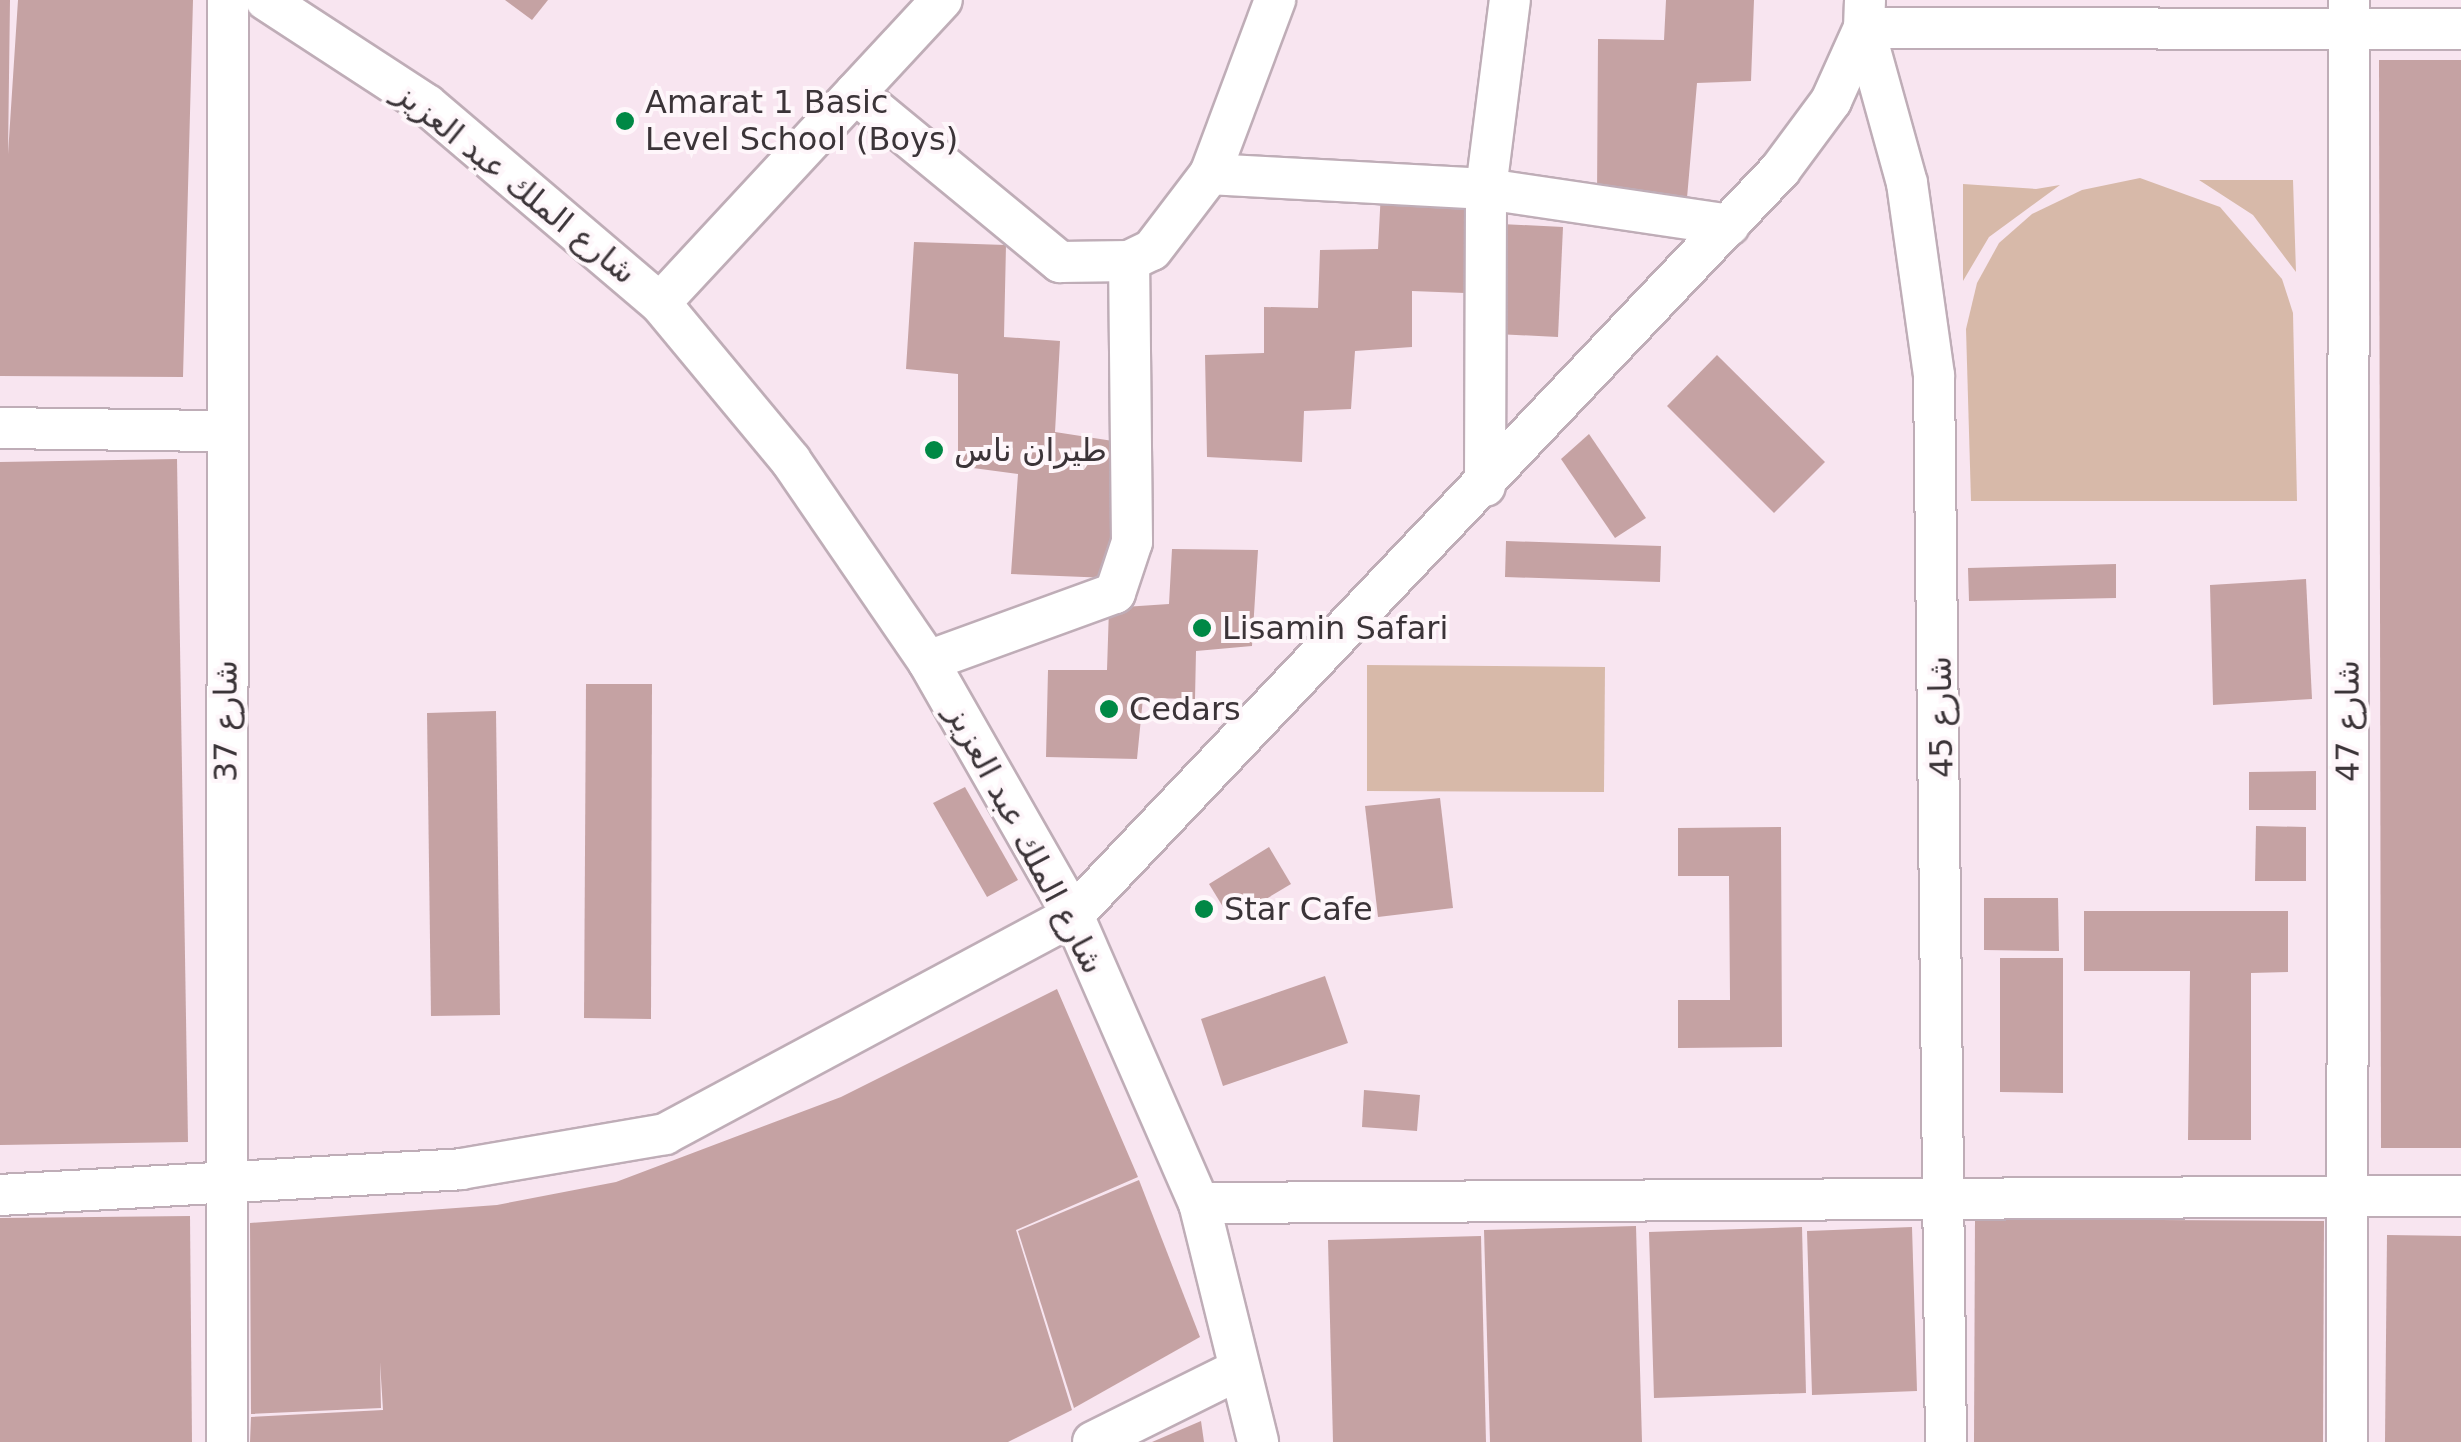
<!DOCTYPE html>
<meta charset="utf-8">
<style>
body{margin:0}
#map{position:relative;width:2461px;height:1442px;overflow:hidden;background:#f8e5f0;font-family:"DejaVu Sans","Noto Naskh Arabic",sans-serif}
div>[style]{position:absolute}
.green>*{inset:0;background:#d7b9a9}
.building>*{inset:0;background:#c5a2a3}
.roads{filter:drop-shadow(2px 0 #bfadb7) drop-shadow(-2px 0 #bfadb7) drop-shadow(0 2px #bfadb7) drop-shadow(0 -2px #bfadb7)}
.minor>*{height:40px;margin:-20px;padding:0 20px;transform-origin:20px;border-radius:20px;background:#fff}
.dots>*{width:28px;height:28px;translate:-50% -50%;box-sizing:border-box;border:5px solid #fef6fa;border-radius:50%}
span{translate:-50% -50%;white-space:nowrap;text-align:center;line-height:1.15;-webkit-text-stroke:8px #fef6fa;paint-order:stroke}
.poi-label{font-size:32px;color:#3b3438}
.left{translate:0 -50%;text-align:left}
.street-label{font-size:32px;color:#3b3438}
</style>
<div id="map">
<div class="green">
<i style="clip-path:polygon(2140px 178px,2220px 207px,2282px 279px,2293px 313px,2297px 501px,1971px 501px,1966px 329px,1977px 283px,1999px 243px,2032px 214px,2082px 190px)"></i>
<i style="clip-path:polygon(2199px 180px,2293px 180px,2296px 272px,2253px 215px)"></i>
<i style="clip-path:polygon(1963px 184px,2036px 189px,2060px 185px,1989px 237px,1963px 281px)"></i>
<i style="clip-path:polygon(1367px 665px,1605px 667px,1604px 792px,1367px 791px)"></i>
</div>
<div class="building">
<i style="clip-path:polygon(0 0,10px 0,8px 154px,18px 0,193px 0,183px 377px,0 376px)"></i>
<i style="clip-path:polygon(505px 0,548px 0,532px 20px)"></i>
<i style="clip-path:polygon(1666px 0,1754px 0,1751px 81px,1697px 83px,1687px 198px,1597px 198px,1598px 39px,1664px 40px)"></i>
<i style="clip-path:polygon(2379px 60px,2461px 60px,2461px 1148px,2381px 1148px)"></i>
<i style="clip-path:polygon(1381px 191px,1470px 194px,1465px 293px,1412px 291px,1412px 347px,1355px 351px,1351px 409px,1304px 411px,1302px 462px,1207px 457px,1205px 355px,1264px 353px,1264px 307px,1318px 308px,1320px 250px,1378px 249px)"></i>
<i style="clip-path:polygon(1501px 224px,1563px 227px,1558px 337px,1496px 334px)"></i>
<i style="clip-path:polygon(914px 242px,1006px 245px,1004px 337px,1060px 341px,1055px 432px,1113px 441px,1109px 578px,1011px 574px,1018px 474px,958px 466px,958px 374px,906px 369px)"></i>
<i style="clip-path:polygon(1717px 355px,1825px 462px,1774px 513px,1667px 406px)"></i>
<i style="clip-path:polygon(1589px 434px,1646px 518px,1615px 538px,1561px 459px)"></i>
<i style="clip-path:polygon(177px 459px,188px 1142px,0 1145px,0 462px)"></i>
<i style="clip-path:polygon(1506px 541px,1661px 546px,1660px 582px,1505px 577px)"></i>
<i style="clip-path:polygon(1172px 549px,1258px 550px,1252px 646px,1196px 651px,1195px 699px,1143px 698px,1137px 759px,1046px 757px,1048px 670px,1107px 670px,1109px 608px,1169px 604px)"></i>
<i style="clip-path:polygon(2116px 564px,2116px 598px,1969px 601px,1968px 568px)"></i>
<i style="clip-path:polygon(2306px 579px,2312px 699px,2213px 705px,2210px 585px)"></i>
<i style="clip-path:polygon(586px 684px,652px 684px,651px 1019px,584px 1018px)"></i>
<i style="clip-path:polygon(496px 711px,500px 1015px,431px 1016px,427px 713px)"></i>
<i style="clip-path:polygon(2316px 771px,2316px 810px,2249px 810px,2249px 772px)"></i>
<i style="clip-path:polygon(965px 787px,1018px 880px,987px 897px,933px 803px)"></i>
<i style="clip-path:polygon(1440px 798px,1453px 908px,1378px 917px,1365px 806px)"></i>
<i style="clip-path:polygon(2256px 826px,2306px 827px,2306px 881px,2255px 881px)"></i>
<i style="clip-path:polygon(1781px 827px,1782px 1047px,1678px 1048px,1678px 1000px,1730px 1000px,1729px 876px,1678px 876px,1678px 828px)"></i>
<i style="clip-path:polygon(1269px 847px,1291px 884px,1231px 920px,1209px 884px)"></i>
<i style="clip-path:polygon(1984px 898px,2058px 898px,2059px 951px,1984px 950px)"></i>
<i style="clip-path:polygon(2084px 911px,2288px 911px,2288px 972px,2251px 973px,2251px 1140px,2188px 1140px,2190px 971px,2084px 971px)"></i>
<i style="clip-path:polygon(2000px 958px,2063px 958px,2063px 1093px,2000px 1092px)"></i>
<i style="clip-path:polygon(1325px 976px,1348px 1043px,1223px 1086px,1201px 1019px)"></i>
<i style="clip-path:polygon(1057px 989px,1138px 1177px,1016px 1230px,1072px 1410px,1008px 1442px,250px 1442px,251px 1417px,383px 1410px,380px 1362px,381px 1408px,251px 1414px,250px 1223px,497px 1205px,616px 1182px,841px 1097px)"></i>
<i style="clip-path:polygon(1364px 1090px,1420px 1095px,1417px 1131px,1362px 1127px)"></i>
<i style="clip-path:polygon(1139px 1180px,1200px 1337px,1074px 1408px,1018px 1231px)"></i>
<i style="clip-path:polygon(190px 1216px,192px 1442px,0 1442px,0 1218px)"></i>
<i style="clip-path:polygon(1975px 1219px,2324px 1221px,2323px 1442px,1974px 1442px)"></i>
<i style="clip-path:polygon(1636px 1226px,1642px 1442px,1490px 1442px,1484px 1230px)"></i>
<i style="clip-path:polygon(1802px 1227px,1806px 1393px,1654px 1398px,1649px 1232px)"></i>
<i style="clip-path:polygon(1912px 1227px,1917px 1391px,1812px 1395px,1807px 1231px)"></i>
<i style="clip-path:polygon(2387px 1235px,2461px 1236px,2461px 1442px,2385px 1442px)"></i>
<i style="clip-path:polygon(1481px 1236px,1486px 1442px,1333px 1442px,1328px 1240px)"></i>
<i style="clip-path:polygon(1201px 1421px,1204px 1442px,1152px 1442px)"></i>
</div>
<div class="roads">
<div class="minor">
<i style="left:266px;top:0;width:192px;rotate:33.1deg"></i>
<i style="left:427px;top:105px;width:306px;rotate:40.4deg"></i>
<i style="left:660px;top:303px;width:205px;rotate:50.3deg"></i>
<i style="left:791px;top:461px;width:242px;rotate:55.6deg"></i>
<i style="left:928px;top:661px;width:292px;rotate:60.3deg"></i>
<i style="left:1073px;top:915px;width:314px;rotate:66.4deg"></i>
<i style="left:1199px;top:1203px;width:246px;rotate:76.1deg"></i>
<i style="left:1865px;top:0;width:28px;rotate:92deg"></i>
<i style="left:1864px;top:28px;width:161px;rotate:74.5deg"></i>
<i style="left:1907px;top:183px;width:194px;rotate:82deg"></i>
<i style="left:1934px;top:375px;width:1067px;rotate:89.36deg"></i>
<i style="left:855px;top:93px;width:266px;rotate:39.5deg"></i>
<i style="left:1060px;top:262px;width:69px;rotate:-0.8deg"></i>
<i style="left:1129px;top:261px;width:25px;rotate:-26deg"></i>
<i style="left:1152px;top:250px;width:96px;rotate:-52.7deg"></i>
<i style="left:1210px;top:174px;width:186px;rotate:-69.5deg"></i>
<i style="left:1210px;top:174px;width:276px;rotate:3.1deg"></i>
<i style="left:1486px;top:189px;width:246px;rotate:8.4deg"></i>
<i style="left:660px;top:303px;width:414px;rotate:-47.1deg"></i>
<i style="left:0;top:428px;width:225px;rotate:0.8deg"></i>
<i style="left:1485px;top:486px;width:297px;rotate:-89.8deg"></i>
<i style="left:1486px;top:189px;width:191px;rotate:-82.8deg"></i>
<i style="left:928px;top:661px;width:199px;rotate:-20deg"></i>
<i style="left:1115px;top:593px;width:54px;rotate:-71.6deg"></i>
<i style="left:1132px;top:542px;width:281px;rotate:-90.6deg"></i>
<i style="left:0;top:1195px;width:462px;rotate:-3.2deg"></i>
<i style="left:461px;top:1169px;width:207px;rotate:-9.7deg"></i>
<i style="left:665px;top:1134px;width:463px;rotate:-28.2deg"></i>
<i style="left:1073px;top:915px;width:1027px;rotate:-46.5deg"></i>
<i style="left:1780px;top:170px;width:86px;rotate:-53.5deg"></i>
<i style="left:1831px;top:101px;width:80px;rotate:-65.7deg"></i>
<i style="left:1864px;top:28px;width:597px;rotate:0.1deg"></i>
<i style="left:1199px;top:1203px;width:1262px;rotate:-0.32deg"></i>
<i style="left:227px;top:1442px;width:1442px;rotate:-89.96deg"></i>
<i style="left:1093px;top:1442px;width:162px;rotate:-26.4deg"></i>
<i style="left:2347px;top:1442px;width:1442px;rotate:-89.92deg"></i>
</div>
</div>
<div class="dots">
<i style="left:625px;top:121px;background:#008845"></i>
<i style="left:934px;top:450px;background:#008845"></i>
<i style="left:1202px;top:628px;background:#008845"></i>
<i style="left:1109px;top:709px;background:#008845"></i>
<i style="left:1204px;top:909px;background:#008845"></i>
</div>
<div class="poi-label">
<span class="left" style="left:645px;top:121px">Amarat 1 Basic<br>Level School (Boys)</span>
<span class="left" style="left:954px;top:450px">طيران ناس</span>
<span class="left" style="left:1222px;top:628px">Lisamin Safari</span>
<span class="left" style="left:1129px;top:709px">Cedars</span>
<span class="left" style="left:1224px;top:909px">Star Cafe</span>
</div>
<div class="street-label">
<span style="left:515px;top:183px;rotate:39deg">شارع الملك عبد العزيز</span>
<span style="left:1941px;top:717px;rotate:-91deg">شارع 45</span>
<span style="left:226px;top:721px;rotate:-90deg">شارع 37</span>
<span style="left:2348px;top:721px;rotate:-90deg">شارع 47</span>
<span style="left:1025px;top:839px;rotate:62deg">شارع الملك عبد العزيز</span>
</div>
</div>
